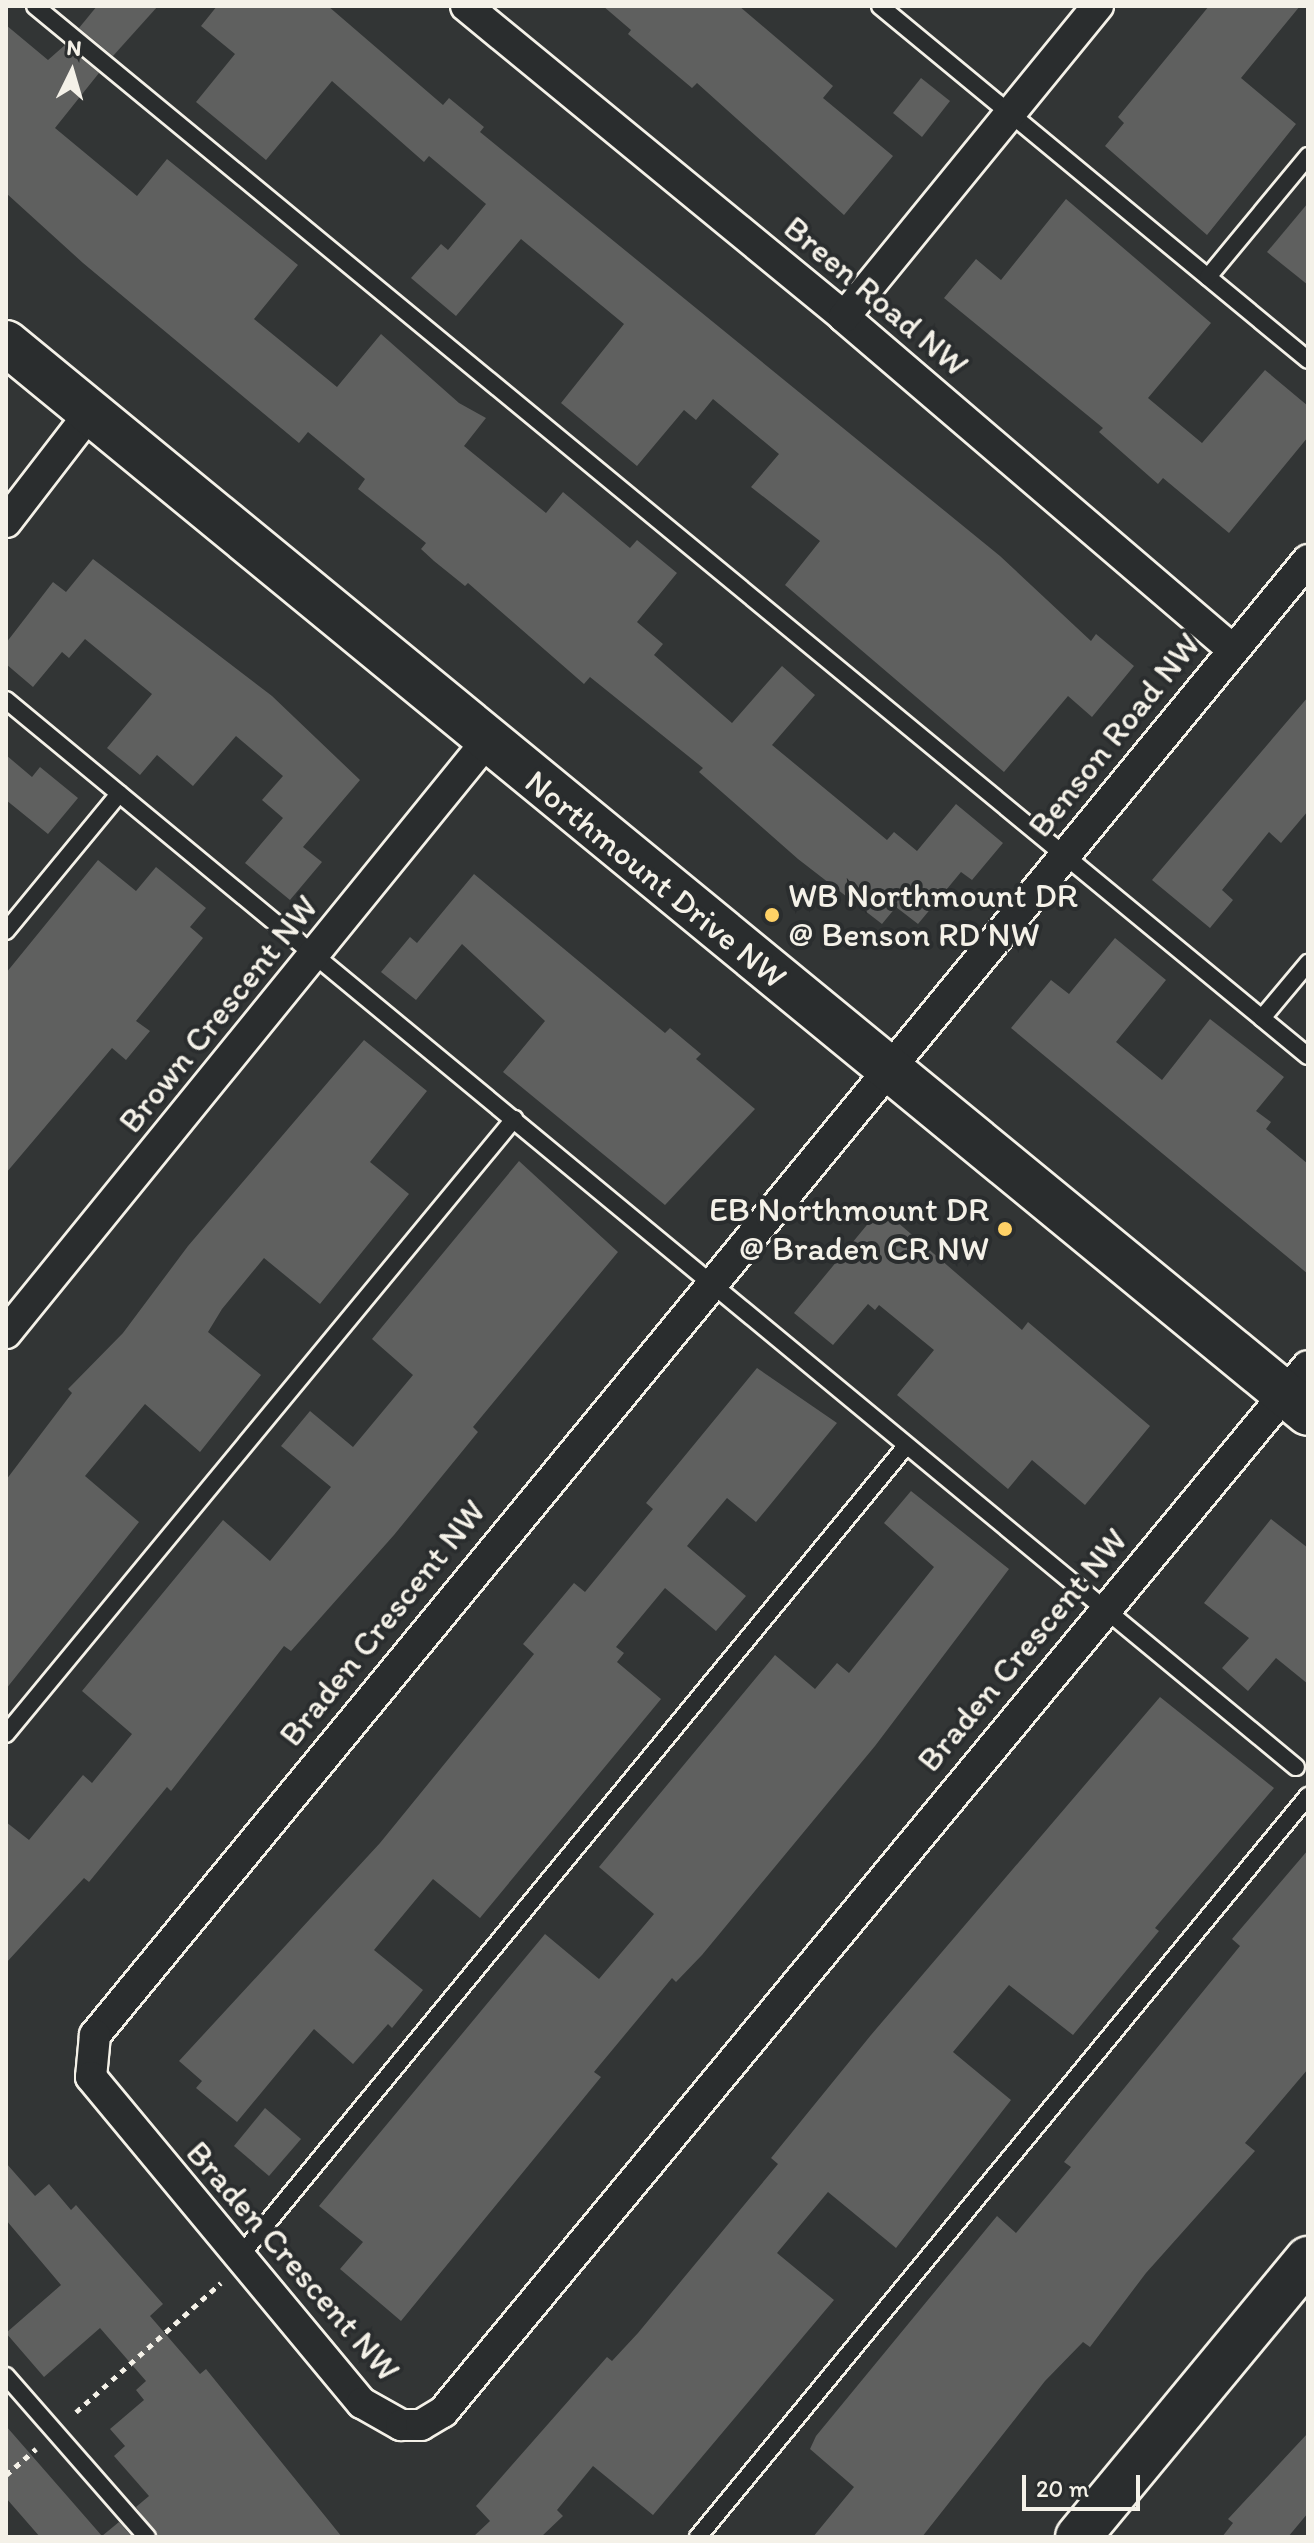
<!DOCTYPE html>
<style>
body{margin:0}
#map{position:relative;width:1314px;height:2543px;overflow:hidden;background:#323535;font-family:Itim,sans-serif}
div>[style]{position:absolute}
.building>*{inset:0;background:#5f605f}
.path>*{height:5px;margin-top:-2.5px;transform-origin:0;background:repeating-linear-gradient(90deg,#f4f1e8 0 6px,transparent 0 12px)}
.roads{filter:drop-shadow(2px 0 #f4f1e8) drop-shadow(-2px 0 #f4f1e8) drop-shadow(0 2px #f4f1e8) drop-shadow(0 -2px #f4f1e8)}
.lane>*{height:16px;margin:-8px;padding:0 8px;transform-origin:8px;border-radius:8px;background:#2a2d2e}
.street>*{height:30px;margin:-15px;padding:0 15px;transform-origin:15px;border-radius:15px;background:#2a2d2e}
.secondary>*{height:44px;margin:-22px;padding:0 22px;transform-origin:22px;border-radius:22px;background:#2a2d2e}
.dots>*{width:22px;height:22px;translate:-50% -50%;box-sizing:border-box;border:4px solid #2a2d2e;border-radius:50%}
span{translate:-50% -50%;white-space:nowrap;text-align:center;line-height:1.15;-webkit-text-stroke:8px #2a2d2e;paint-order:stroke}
.street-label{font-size:34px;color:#f4f1e8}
.poi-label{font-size:34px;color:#f4f1e8}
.left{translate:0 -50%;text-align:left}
.right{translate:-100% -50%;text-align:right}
.frame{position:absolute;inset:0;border:8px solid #f4f1e8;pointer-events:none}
.north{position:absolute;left:32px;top:32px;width:80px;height:80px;-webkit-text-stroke:6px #2a2d2e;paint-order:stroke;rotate:5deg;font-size:22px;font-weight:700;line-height:32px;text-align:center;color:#f4f1e8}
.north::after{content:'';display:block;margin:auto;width:28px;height:36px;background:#f4f1e8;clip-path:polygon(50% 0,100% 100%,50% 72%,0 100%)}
.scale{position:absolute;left:1022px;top:2475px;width:118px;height:36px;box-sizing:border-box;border:4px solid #f4f1e8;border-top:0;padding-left:10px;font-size:24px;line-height:28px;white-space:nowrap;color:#f4f1e8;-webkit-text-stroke:6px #2a2d2e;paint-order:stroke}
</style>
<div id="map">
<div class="building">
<i style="clip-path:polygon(97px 6px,158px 6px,113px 56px,79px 28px)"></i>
<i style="clip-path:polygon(217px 6px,328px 6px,443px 105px,449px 98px,484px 127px,480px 132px,1000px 556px,1091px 641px,1096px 634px,1134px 666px,1092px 717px,1068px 696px,1004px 772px,785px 585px,820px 541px,751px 487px,779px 454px,713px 399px,696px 420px,684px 410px,637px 466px,561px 403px,624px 324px,521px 239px,456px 316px,411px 278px,441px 244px,448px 250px,486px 204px,429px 156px,424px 162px,332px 81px,266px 160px,196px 102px,235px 54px,201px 26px)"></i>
<i style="clip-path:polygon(603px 6px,739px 6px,833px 86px,823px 98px,893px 156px,844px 215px,697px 83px,692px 88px,628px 34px,631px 30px)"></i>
<i style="clip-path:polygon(1209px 6px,1300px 6px,1241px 78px,1296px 124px,1207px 235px,1105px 146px,1124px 123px,1118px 117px)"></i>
<i style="clip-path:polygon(6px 25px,48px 60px,65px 45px,99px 73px,55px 128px,137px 196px,167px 159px,298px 265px,254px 319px,337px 387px,381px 334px,459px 403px,486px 418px,464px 446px,546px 513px,563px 492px,630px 548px,637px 540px,677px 573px,637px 622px,663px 644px,654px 655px,732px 723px,782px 666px,815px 695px,772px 745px,887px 840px,894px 832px,917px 851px,956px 804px,1003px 843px,972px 880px,961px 872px,918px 924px,896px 907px,882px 924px,798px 859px,699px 772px,703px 768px,590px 677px,584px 684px,468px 583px,465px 586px,434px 561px,421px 549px,426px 543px,358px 489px,365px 479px,308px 432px,299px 443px,83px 263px,6px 193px)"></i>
<i style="clip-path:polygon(921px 78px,950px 101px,922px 137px,893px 113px)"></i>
<i style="clip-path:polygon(1066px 199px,1211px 323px,1148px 398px,1202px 443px,1265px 370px,1308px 406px,1308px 437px,1229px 533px,1163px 478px,1158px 484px,1099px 432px,1103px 428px,944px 298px,976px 259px,1001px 280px)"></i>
<i style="clip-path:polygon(1308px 203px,1308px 285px,1267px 252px)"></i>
<i style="clip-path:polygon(93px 559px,272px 696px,360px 780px,303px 847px,322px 862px,290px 900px,245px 863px,283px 818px,262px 800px,283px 776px,236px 736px,193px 786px,157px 755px,140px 775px,107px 748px,152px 694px,85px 639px,69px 658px,62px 652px,33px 687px,6px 664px,6px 643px,53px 582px,66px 592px)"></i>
<i style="clip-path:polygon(1308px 697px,1308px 811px,1281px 843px,1269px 832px,1222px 890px,1233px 900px,1210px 928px,1152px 880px)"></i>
<i style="clip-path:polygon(6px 755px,32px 777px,40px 767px,78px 798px,48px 834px,6px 800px)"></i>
<i style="clip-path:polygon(98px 860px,136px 891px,156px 867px,206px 908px,190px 927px,203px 938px,136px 1021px,150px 1031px,126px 1060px,112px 1048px,6px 1173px,6px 973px)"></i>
<i style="clip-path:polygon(474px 874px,665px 1033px,670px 1028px,701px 1054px,696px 1059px,755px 1109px,665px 1205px,503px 1072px,545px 1021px,462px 944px,416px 1000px,381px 972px,410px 937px,417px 943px)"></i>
<i style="clip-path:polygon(1115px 938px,1166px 980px,1116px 1042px,1162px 1080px,1210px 1019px,1284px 1077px,1256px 1111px,1271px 1122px,1266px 1129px,1308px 1164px,1308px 1274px,1011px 1028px,1051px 980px,1069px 994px)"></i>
<i style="clip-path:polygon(364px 1040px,427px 1091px,370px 1162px,409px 1194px,320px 1304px,264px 1258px,222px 1309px,208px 1332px,261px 1375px,200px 1452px,145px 1404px,85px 1476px,139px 1522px,6px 1689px,6px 1480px,72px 1393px,68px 1389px,123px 1333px,188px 1246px)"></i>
<i style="clip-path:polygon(519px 1161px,618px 1252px,473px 1427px,478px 1432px,394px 1535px,291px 1651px,284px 1646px,171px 1791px,167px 1787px,89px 1882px,84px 1878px,6px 1963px,6px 1822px,29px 1840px,83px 1775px,92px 1783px,132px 1734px,82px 1691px,223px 1520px,270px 1561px,331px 1487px,281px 1446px,310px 1411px,353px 1447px,413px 1375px,372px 1339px)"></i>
<i style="clip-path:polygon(881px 1208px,1022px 1330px,1028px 1322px,1150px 1426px,1085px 1505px,1032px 1460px,1008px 1489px,897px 1395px,934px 1350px,879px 1305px,875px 1310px,868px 1304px,833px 1345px,794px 1313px)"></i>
<i style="clip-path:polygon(757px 1368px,837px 1423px,756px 1522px,727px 1498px,687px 1546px,746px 1596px,716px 1631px,665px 1588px,616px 1647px,624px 1653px,617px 1662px,661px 1699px,480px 1918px,433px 1879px,374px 1950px,423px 1990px,392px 2028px,388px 2024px,353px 2064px,314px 2029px,237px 2122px,196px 2088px,202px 2081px,179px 2061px,380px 1843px,534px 1654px,523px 1644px,574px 1583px,585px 1592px,653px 1509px,646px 1503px)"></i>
<i style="clip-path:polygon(911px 1491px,1009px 1569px,875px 1746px,702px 1955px,676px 1982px,672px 1978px,594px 2072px,601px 2077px,401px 2321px,340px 2269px,363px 2242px,319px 2206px,545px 1934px,599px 1979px,654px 1914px,599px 1867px,775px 1655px,815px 1689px,837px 1663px,849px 1673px,934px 1567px,884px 1523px)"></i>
<i style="clip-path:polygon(1271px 1519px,1308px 1548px,1308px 1684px,1276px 1658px,1248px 1691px,1222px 1668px,1249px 1638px,1204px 1603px)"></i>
<i style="clip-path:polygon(1160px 1697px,1274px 1788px,1155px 1928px,1159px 1931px,1073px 2035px,1009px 1985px,953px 2052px,1011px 2100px,896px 2248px,828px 2192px,777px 2253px,834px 2300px,653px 2515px,593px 2466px,557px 2510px,563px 2516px,541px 2537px,473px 2537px,490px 2521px,476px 2506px,607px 2357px,612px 2361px,638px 2333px,778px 2164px,771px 2158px,871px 2035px)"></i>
<i style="clip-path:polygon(1308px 1850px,1308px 2069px,1245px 2143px,1255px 2151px,1146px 2273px,1090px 2347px,1083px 2342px,1045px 2381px,922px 2537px,813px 2537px,854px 2487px,810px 2449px,816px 2436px,997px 2216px,1016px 2233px,1071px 2167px,1064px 2162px,1240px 1946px,1232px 1939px)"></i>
<i style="clip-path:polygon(265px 2108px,301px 2139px,269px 2176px,234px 2146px)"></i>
<i style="clip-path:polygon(6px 2163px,35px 2196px,49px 2184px,71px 2210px,76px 2205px,163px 2304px,150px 2316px,200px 2374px,206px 2369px,342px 2537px,158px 2537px,136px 2507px,149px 2496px,114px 2456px,125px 2446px,110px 2429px,144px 2400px,136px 2390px,146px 2381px,100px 2328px,44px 2377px,6px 2333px,61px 2285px,6px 2220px)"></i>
<i style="clip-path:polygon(6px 2426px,102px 2536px,119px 2522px,132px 2537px,40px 2537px,6px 2498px)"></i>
<i style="clip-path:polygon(1308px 2433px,1308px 2513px,1288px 2537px,1222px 2537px,1233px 2523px,1228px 2519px)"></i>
</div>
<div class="path">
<i style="left:76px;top:2412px;width:194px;rotate:-41.7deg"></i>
<i style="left:6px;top:2475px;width:40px;rotate:-41deg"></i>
</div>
<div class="roads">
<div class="lane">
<i style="left:35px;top:6px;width:1650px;rotate:39.52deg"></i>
<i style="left:880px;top:6px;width:555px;rotate:39.59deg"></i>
<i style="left:1208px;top:277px;width:157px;rotate:-50.4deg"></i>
<i style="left:6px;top:700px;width:1674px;rotate:39.6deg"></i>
<i style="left:6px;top:931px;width:178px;rotate:-50.5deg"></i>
<i style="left:1262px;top:1018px;width:72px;rotate:-50.1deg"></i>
<i style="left:6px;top:1734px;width:798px;rotate:-50.44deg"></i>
<i style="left:240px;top:2256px;width:1049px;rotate:-50.57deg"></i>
<i style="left:6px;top:2376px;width:214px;rotate:48.8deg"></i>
<i style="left:698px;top:2537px;width:960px;rotate:-50.54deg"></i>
</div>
<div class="street">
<i style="left:466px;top:6px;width:489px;rotate:39.4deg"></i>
<i style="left:844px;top:317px;width:512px;rotate:40.56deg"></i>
<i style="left:844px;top:317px;width:402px;rotate:-50.8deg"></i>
<i style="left:6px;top:522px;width:138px;rotate:-52.4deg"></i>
<i style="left:1308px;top:560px;width:1910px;rotate:129.43deg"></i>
<i style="left:95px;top:2035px;width:42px;rotate:95.4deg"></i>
<i style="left:91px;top:2077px;width:424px;rotate:50.3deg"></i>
<i style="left:362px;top:2403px;width:45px;rotate:29.4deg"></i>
<i style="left:401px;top:2425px;width:20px"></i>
<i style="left:421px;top:2425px;width:26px;rotate:-31deg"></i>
<i style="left:443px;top:2412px;width:1357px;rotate:-50.41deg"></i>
<i style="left:6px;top:1333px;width:763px;rotate:-50.91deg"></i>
</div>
<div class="secondary">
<i style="left:6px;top:343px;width:1685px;rotate:39.41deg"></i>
<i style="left:1078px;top:2537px;width:361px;rotate:-50.4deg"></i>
</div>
</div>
<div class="dots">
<i style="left:772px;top:915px;background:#ffd166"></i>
<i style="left:1005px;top:1229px;background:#ffd166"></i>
</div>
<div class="street-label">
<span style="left:876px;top:296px;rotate:40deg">Breen Road NW</span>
<span style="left:1114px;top:735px;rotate:-51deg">Benson Road NW</span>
<span style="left:656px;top:879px;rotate:39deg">Northmount Drive NW</span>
<span style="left:218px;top:1014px;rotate:-51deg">Brown Crescent NW</span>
<span style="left:382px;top:1623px;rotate:-51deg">Braden Crescent NW</span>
<span style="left:1022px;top:1650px;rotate:-50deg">Braden Crescent NW</span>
<span style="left:293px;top:2261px;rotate:49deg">Braden Crescent NW</span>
</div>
<div class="poi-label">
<span class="left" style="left:788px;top:915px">WB Northmount DR<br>@ Benson RD NW</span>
<span class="right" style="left:989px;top:1229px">EB Northmount DR<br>@ Braden CR NW</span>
</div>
<div class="frame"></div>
<div class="north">N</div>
<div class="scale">20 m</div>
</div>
